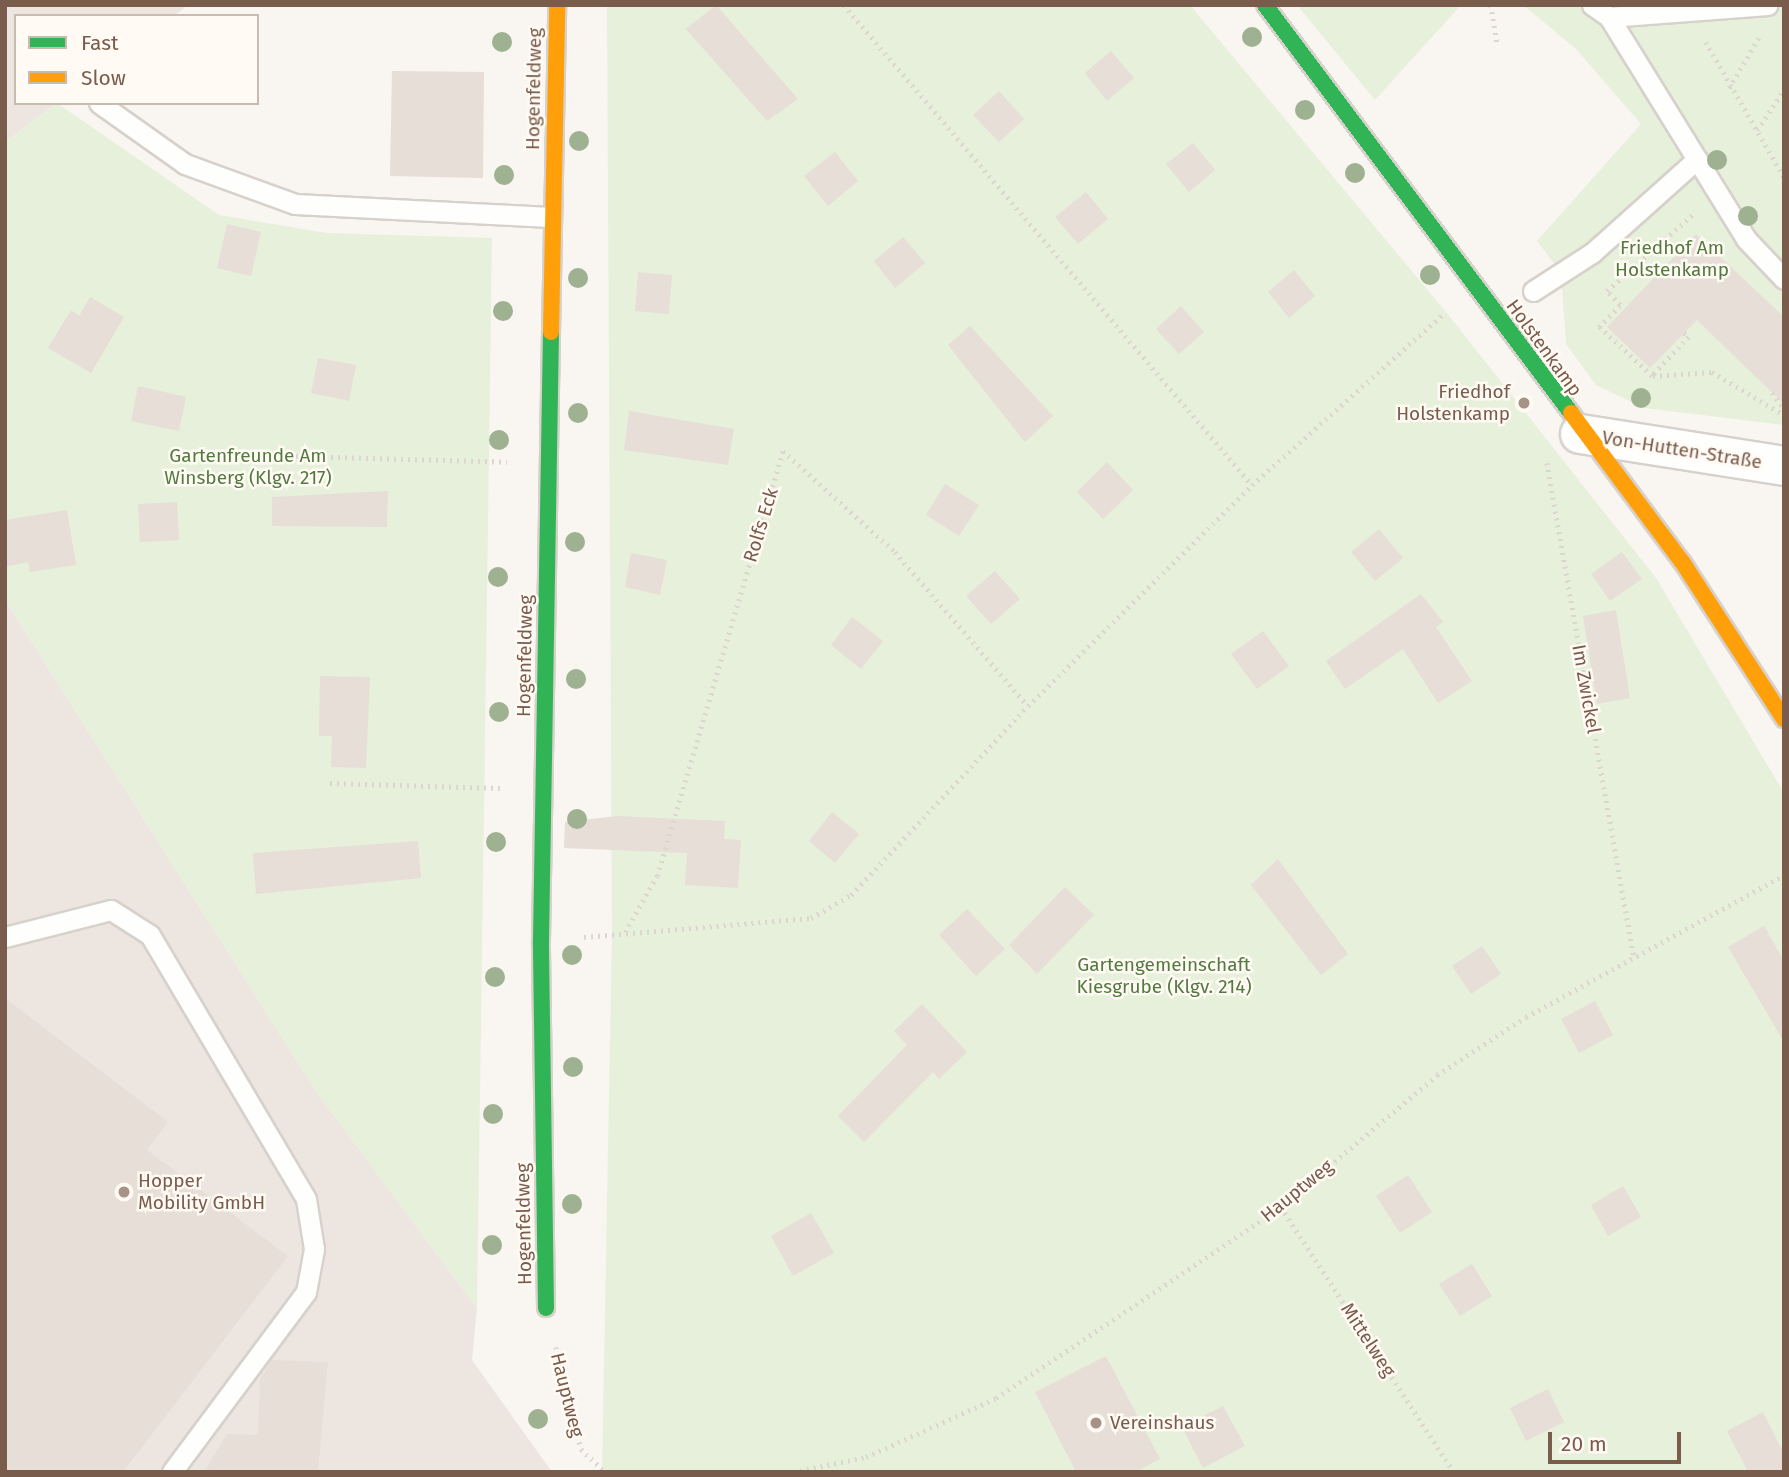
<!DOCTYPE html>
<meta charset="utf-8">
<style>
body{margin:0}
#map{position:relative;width:1789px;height:1477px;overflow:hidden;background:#f9f5f0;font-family:"Fira Sans",sans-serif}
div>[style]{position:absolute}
.industrial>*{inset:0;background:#ede5e0}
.green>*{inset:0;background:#e7f0db}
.building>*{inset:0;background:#e6ded7}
.path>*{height:4.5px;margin-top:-2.25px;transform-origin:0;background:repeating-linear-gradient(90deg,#dcd5d0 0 2px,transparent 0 7px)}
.roads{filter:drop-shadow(2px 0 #d7d1cb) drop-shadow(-2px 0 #d7d1cb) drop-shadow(0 2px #d7d1cb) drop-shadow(0 -2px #d7d1cb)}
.lane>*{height:19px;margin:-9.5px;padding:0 9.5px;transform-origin:9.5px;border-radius:9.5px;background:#fefefd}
.street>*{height:38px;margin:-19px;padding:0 19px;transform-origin:19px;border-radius:19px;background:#fefefd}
.fast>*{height:16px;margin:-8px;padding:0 8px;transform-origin:8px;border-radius:8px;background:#30b455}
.slow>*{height:16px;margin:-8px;padding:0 8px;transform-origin:8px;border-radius:8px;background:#ff9f0a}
.trees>*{width:20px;height:20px;margin:-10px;border-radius:50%;background:#9eb190}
.dots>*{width:19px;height:19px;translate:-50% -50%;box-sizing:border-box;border:4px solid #fffaf3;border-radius:50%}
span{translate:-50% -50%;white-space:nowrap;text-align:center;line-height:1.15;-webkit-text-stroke:5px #fffaf3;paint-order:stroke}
.street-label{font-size:19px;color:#7a5c4d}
.park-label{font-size:19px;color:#537a41}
.poi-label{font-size:19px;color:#7a5c4d}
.right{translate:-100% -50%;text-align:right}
.left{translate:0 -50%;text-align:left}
.frame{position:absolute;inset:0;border:7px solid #7a5c4d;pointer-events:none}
.legend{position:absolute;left:14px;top:14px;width:245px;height:91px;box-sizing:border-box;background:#fffaf3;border:2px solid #cabbb1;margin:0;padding:9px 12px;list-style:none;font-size:21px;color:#7a5c4d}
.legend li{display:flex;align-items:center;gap:14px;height:35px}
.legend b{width:35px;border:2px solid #cabbb1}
.scale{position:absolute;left:1548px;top:1432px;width:133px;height:32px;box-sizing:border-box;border:4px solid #7a5c4d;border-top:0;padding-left:9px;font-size:21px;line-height:24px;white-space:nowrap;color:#7a5c4d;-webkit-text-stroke:5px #fffaf3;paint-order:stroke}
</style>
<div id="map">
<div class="industrial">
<i style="clip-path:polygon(5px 5px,188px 5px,174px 16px,16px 16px,16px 103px,57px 103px,5px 142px)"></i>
<i style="clip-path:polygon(5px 600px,317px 1093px,477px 1308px,472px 1360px,552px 1472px,5px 1472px)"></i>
</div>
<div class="green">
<i style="clip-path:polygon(607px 5px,1190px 5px,1450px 317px,1656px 578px,1784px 793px,1784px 1472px,602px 1472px,612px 933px)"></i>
<i style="clip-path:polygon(1297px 5px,1461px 5px,1375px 100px)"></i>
<i style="clip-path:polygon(1523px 5px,1784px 5px,1784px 425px,1644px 408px,1596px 385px,1566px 344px,1561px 273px,1537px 241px,1641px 124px,1576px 49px)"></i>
<i style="clip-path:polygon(57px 103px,219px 215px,326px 233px,492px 238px,477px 1308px,317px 1093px,5px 600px,5px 142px)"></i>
</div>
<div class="building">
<i style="clip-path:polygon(716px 5px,798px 99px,767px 121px,686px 29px)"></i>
<i style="clip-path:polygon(1111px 51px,1134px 78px,1107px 101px,1085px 73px)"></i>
<i style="clip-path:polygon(392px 71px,484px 72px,483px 178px,390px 176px)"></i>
<i style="clip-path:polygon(999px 91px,1024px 119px,999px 142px,973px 115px)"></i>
<i style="clip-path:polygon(1193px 143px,1215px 170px,1189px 192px,1166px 164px)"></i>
<i style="clip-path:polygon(835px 152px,858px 181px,828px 206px,804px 176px)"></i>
<i style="clip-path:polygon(1086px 192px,1108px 219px,1078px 244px,1055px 217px)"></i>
<i style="clip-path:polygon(227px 224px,261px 232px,251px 276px,217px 268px)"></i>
<i style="clip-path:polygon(1696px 234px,1784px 317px,1784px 404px,1697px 320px,1650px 368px,1607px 327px)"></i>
<i style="clip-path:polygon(903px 237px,925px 263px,895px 288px,874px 261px)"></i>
<i style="clip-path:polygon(1294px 270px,1315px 296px,1289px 318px,1268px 292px)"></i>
<i style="clip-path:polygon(638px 272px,672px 275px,669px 314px,635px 311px)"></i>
<i style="clip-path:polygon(90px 297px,124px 317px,91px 373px,48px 348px,71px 310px,79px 316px)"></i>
<i style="clip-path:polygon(1181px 306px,1204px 332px,1179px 354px,1156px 329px)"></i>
<i style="clip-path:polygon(970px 326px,1053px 416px,1025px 442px,948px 345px)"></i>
<i style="clip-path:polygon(318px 358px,356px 365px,349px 401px,311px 393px)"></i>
<i style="clip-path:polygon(138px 386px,186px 397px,179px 431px,131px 421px)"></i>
<i style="clip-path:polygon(629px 411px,734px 429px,728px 465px,624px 450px)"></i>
<i style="clip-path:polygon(1107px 462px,1133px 490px,1103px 519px,1077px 492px)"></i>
<i style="clip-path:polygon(945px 484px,979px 505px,959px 536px,926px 515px)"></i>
<i style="clip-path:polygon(388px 491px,387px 527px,272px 526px,272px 497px)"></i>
<i style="clip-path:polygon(177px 502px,179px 540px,140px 542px,138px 504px)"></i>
<i style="clip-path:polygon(67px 510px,76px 565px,30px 572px,28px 562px,5px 567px,5px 520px)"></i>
<i style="clip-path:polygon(1379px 529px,1403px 558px,1375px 581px,1351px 552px)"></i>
<i style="clip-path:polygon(1622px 552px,1642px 579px,1610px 601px,1591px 574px)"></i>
<i style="clip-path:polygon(631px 553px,667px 560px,660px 595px,625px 587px)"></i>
<i style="clip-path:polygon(995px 571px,1020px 599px,991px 624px,966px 596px)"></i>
<i style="clip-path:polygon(1421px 594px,1443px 622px,1436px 627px,1472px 681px,1438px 703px,1403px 649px,1345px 689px,1326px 661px)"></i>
<i style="clip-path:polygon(1616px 610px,1630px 698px,1597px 704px,1583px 616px)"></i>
<i style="clip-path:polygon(852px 617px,883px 641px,861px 669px,831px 645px)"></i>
<i style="clip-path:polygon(1263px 631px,1289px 666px,1257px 689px,1231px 654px)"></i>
<i style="clip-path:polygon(320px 676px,370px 677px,366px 768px,331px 767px,332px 736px,319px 736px)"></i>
<i style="clip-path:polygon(832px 812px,859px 834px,835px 863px,809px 841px)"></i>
<i style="clip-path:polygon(617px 816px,725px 821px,724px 839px,741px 840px,738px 888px,685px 885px,687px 853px,564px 848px,565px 822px)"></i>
<i style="clip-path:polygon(418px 841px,421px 878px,256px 894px,253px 853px)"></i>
<i style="clip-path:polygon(1278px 859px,1348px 954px,1321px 975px,1251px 885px)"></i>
<i style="clip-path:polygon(1065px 887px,1094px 915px,1037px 974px,1009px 945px)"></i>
<i style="clip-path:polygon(967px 909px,1005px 949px,976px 976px,939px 935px)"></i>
<i style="clip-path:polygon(1764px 926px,1784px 961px,1784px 1042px,1728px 947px)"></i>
<i style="clip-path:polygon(1482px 946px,1501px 974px,1471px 994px,1452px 966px)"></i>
<i style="clip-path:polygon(5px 998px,168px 1122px,147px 1150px,288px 1256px,123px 1472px,5px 1472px)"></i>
<i style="clip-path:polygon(1595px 1001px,1613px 1035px,1579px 1053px,1561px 1019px)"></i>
<i style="clip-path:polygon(922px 1004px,967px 1052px,939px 1079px,933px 1072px,864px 1142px,838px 1116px,907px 1045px,894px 1031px)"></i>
<i style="clip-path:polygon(1408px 1175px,1432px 1212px,1400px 1233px,1376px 1196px)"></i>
<i style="clip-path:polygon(1623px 1186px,1641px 1217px,1608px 1236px,1591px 1205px)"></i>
<i style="clip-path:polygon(811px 1213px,834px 1253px,793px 1276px,771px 1236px)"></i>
<i style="clip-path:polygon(1472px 1264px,1492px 1296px,1460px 1316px,1439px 1284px)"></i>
<i style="clip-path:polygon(1106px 1356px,1160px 1459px,1135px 1472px,1076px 1472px,1035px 1392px)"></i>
<i style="clip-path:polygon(272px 1360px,328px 1362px,318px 1472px,204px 1472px,227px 1434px,258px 1435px,260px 1379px)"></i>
<i style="clip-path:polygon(1548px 1389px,1564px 1422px,1526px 1441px,1510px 1408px)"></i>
<i style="clip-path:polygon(1223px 1406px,1245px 1446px,1203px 1468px,1182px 1427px)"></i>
<i style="clip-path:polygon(1763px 1412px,1784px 1454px,1784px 1472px,1748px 1472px,1727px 1431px)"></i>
</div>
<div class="path">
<i style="left:844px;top:5px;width:630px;rotate:49.64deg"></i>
<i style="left:1491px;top:5px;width:38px;rotate:81deg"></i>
<i style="left:1706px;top:42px;width:156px;rotate:60deg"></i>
<i style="left:1729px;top:88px;width:59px;rotate:-59.5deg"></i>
<i style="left:1757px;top:130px;width:48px;rotate:-56deg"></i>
<i style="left:1684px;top:333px;width:6px;rotate:39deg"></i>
<i style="left:1689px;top:337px;width:54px;rotate:133.5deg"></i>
<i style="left:1652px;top:376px;width:72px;rotate:-137.2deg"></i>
<i style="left:1599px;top:327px;width:30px;rotate:-46deg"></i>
<i style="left:1620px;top:305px;width:19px;rotate:-133deg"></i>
<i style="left:1607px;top:291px;width:115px;rotate:-41.8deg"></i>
<i style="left:1653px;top:376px;width:59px;rotate:-3.9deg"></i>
<i style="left:1712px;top:372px;width:84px;rotate:30.8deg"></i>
<i style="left:1772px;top:393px;width:19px;rotate:51deg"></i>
<i style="left:261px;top:455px;width:246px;rotate:1.6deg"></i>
<i style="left:1547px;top:463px;width:503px;rotate:80.03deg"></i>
<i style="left:330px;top:783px;width:170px;rotate:1.7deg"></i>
<i style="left:625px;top:932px;width:64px;rotate:-60.3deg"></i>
<i style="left:657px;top:876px;width:443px;rotate:-73.5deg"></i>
<i style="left:783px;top:451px;width:151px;rotate:42deg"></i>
<i style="left:895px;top:552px;width:203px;rotate:49.2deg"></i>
<i style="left:584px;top:937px;width:228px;rotate:-4.8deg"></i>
<i style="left:811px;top:918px;width:46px;rotate:-29.9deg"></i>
<i style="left:851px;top:895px;width:259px;rotate:-46.9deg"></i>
<i style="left:1028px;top:706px;width:315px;rotate:-44.6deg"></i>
<i style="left:1252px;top:485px;width:256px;rotate:-41.8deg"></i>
<i style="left:1281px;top:1207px;width:316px;rotate:56.9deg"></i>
<i style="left:556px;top:1347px;width:105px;rotate:76.2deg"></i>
<i style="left:581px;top:1449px;width:33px;rotate:44deg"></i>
<i style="left:793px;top:1472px;width:75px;rotate:-11.6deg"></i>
<i style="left:866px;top:1457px;width:143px;rotate:-24.4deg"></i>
<i style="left:996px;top:1398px;width:343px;rotate:-33.8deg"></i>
<i style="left:1281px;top:1207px;width:204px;rotate:-40.2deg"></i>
<i style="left:1437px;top:1075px;width:106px;rotate:-33.1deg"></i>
<i style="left:1526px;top:1017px;width:294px;rotate:-28.8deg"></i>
</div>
<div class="roads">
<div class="lane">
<i style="left:1592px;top:5px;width:21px;rotate:35deg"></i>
<i style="left:1609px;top:17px;width:261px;rotate:58.3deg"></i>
<i style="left:1746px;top:239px;width:55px;rotate:46.5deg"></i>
<i style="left:1609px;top:17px;width:159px;rotate:-4.3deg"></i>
<i style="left:99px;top:103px;width:105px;rotate:35.3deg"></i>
<i style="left:185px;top:164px;width:117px;rotate:20deg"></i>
<i style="left:295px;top:204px;width:256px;rotate:2.9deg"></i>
<i style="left:1533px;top:291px;width:70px;rotate:-32.8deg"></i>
<i style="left:1592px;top:253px;width:141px;rotate:-41.8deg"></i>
<i style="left:5px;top:937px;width:109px;rotate:-14.3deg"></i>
<i style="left:111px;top:910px;width:46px;rotate:32.7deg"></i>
<i style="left:150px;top:935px;width:307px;rotate:59.4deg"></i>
<i style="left:306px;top:1199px;width:51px;rotate:80.9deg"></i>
<i style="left:314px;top:1249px;width:44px;rotate:100.5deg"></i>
<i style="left:306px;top:1292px;width:224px;rotate:126.7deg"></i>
</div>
<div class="street">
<i style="left:1580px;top:434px;width:206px;rotate:8.9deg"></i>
</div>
<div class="fast">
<i style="left:1265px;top:5px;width:510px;rotate:53.13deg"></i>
<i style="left:546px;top:1308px;width:368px;rotate:-90.8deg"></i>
<i style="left:541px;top:940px;width:608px;rotate:-89.06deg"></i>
</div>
<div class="slow">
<i style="left:551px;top:332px;width:327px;rotate:-88.9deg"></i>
<i style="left:1571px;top:413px;width:187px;rotate:53.3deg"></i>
<i style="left:1683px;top:563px;width:186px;rotate:57.1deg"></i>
</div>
</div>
<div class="trees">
<i style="left:1252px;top:37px"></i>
<i style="left:502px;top:42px"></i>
<i style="left:1305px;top:110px"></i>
<i style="left:579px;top:141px"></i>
<i style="left:1717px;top:160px"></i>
<i style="left:1355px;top:173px"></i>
<i style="left:504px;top:175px"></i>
<i style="left:1748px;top:216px"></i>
<i style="left:1430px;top:275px"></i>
<i style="left:578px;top:278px"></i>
<i style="left:503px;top:311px"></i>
<i style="left:1641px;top:398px"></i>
<i style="left:578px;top:413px"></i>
<i style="left:499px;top:440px"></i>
<i style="left:575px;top:542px"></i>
<i style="left:498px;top:577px"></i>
<i style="left:576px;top:679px"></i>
<i style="left:499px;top:712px"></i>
<i style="left:577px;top:819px"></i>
<i style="left:496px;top:842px"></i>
<i style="left:572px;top:955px"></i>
<i style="left:495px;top:977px"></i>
<i style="left:573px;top:1067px"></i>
<i style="left:493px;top:1114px"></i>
<i style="left:572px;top:1204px"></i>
<i style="left:492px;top:1245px"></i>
<i style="left:538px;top:1419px"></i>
</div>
<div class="dots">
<i style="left:1524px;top:403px;background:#a69286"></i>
<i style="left:124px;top:1192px;background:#a69286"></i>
<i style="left:1096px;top:1423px;background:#a69286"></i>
</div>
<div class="street-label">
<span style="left:534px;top:89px;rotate:-89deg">Hogenfeldweg</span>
<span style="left:1544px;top:348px;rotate:54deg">Holstenkamp</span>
<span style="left:1682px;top:450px;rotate:9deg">Von-Hutten-Straße</span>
<span style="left:761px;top:525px;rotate:-73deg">Rolfs Eck</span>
<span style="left:525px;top:656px;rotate:-89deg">Hogenfeldweg</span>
<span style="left:1586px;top:689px;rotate:80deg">Im Zwickel</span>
<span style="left:1297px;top:1191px;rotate:-39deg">Hauptweg</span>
<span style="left:524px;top:1224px;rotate:-91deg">Hogenfeldweg</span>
<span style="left:1368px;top:1340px;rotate:57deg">Mittelweg</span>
<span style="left:567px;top:1395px;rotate:76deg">Hauptweg</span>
</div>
<div class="park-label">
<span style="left:1672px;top:259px">Friedhof Am<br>Holstenkamp</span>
<span style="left:248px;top:467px">Gartenfreunde Am<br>Winsberg (Klgv. 217)</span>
<span style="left:1164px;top:976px">Gartengemeinschaft<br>Kiesgrube (Klgv. 214)</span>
</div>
<div class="poi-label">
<span class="right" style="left:1510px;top:403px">Friedhof<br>Holstenkamp</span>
<span class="left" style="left:138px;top:1192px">Hopper<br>Mobility GmbH</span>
<span class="left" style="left:1110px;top:1423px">Vereinshaus</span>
</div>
<div class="frame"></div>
<ul class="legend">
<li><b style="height:9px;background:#30b455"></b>Fast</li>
<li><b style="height:9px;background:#ff9f0a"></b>Slow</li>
</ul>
<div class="scale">20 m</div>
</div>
